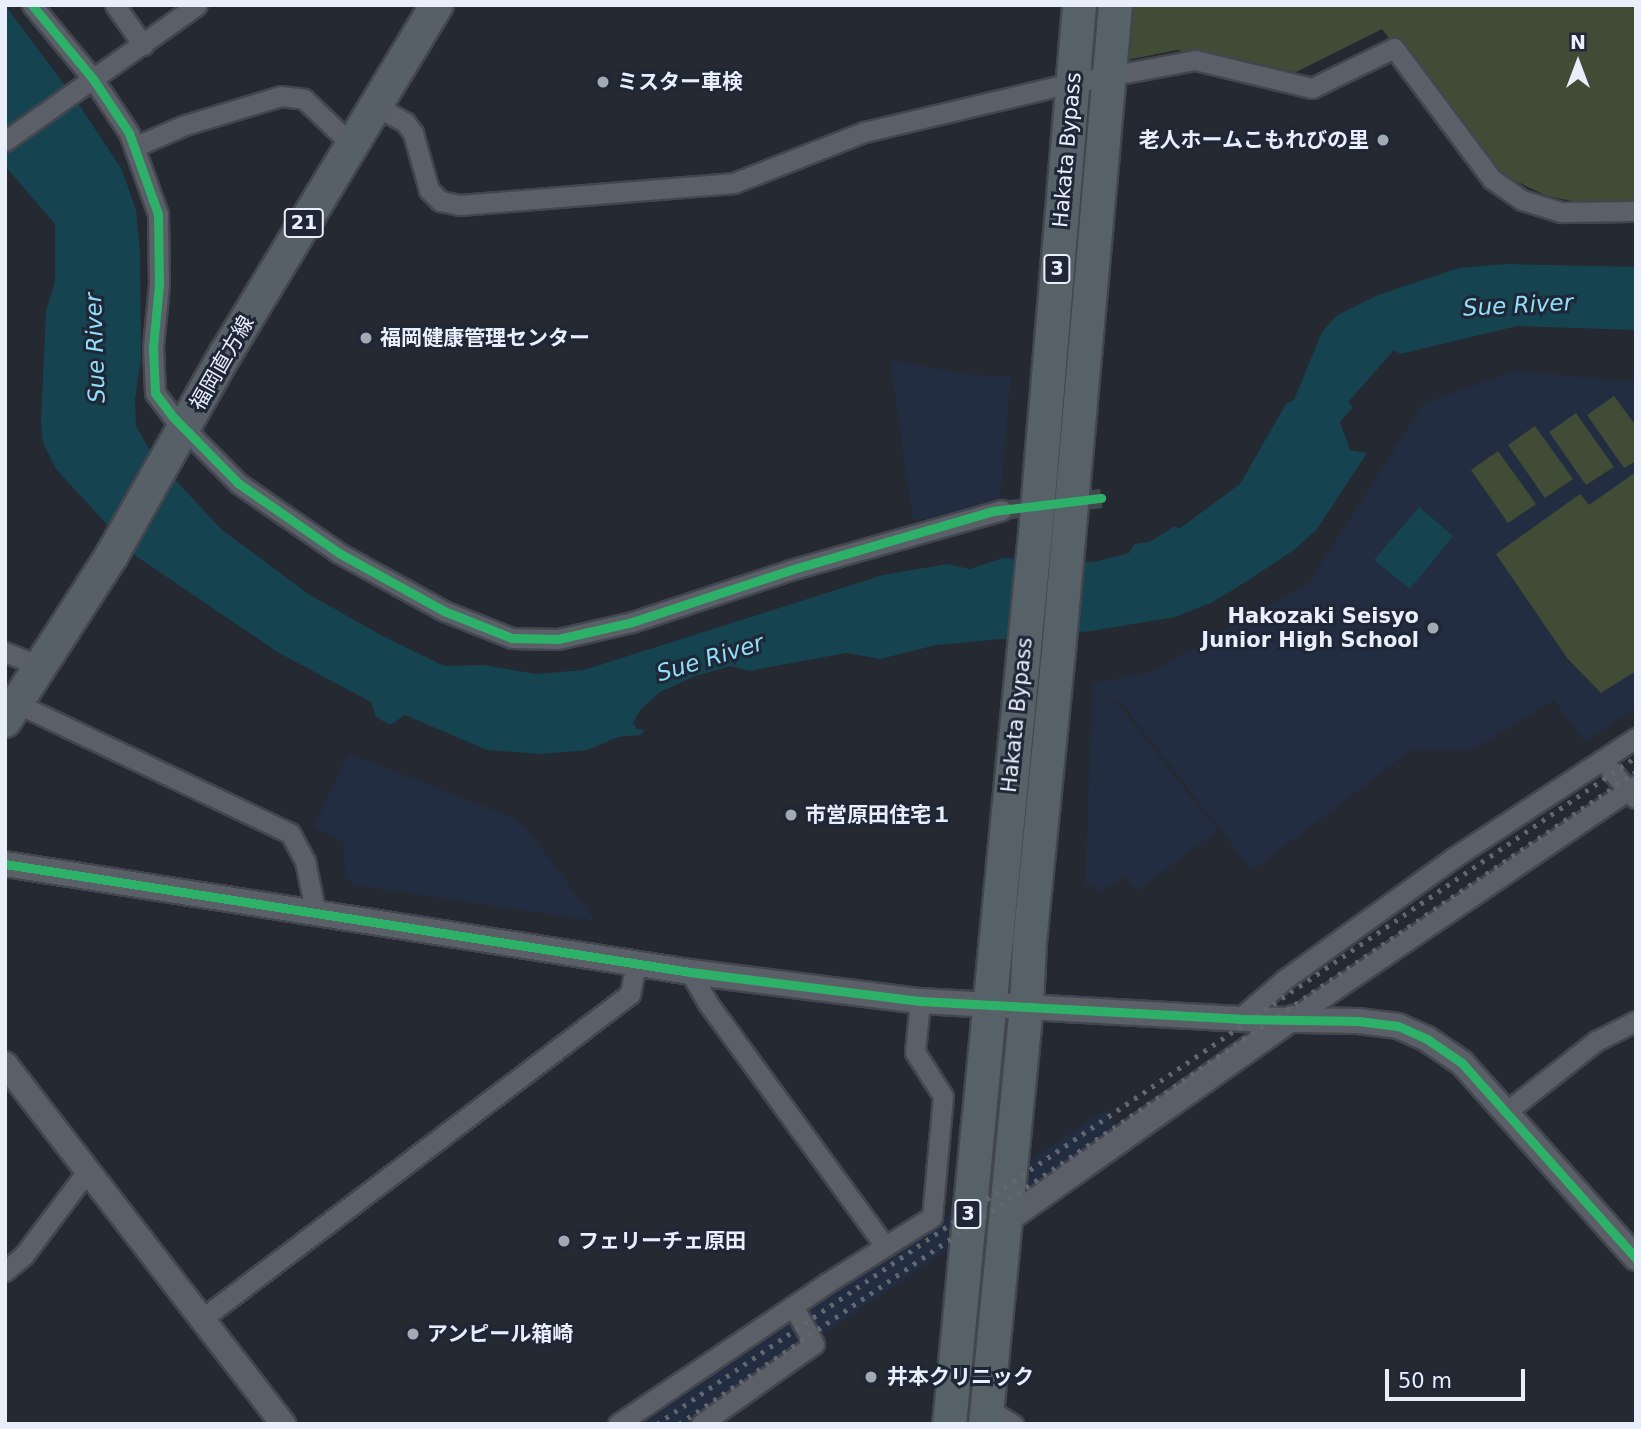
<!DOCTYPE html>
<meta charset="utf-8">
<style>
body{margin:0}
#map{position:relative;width:1641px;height:1429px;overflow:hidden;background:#252931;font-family:"DejaVu Sans","Noto Sans JP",sans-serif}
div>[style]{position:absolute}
.built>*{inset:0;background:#232d41}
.green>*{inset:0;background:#404c35}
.water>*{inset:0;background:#164350}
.minor-tunnel>*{height:19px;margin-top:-9.5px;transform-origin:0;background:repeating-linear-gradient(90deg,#42474f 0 19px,transparent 0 29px)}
.roads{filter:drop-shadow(2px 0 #43464e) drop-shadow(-2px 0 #43464e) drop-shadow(0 2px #43464e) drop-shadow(0 -2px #43464e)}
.minor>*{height:19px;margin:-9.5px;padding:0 9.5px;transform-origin:9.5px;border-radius:9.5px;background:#5b5f67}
.tertiary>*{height:24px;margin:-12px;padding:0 12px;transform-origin:12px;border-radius:12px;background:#5b5f67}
.primary>*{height:32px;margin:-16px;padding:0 16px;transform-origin:16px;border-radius:16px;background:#586067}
.trunk>*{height:33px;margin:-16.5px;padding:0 16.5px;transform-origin:16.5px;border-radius:16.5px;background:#576168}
.rail>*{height:5px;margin-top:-2.5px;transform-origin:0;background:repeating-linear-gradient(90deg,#62666d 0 3.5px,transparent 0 10.5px)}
.cycleway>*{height:9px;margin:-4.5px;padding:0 4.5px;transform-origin:4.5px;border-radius:4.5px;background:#2db169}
.dots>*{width:19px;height:19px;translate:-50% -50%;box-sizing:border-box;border:4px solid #1f2737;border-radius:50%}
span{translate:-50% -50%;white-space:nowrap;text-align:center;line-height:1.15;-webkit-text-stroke:6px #1f2737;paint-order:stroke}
.shield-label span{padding:2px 5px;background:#1f2737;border:2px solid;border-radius:5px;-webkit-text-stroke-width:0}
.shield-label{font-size:19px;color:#e9effa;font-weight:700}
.poi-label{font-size:21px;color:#e9effa;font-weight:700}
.left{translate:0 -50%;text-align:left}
.right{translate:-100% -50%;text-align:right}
.street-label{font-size:21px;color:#e9effa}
.water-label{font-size:23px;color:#8fdff8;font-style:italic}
.frame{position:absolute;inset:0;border:7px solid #e9effa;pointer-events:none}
.north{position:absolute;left:1543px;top:28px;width:70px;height:70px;-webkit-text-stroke:5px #1f2737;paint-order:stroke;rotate:0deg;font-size:19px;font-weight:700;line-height:28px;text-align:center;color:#e9effa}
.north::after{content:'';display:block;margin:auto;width:24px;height:32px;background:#e9effa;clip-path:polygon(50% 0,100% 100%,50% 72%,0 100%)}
.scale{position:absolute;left:1385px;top:1369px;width:140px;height:32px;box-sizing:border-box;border:4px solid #e9effa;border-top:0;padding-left:9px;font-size:21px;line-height:24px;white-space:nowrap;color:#e9effa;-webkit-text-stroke:5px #1f2737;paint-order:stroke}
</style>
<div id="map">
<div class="built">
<i style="clip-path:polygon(890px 360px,973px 375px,1011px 376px,1000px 499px,927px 519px,913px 519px)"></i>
<i style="clip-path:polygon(1516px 371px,1636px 382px,1636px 708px,1585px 742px,1554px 700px,1470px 751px,1411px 750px,1252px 870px,1120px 701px,1093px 701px,1093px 683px,1151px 672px,1309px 583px,1424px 403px)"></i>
<i style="clip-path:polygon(1092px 702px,1117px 702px,1218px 831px,1136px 891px,1124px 876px,1099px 893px,1092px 885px,1085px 884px)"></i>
<i style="clip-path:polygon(348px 753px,514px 818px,528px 830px,595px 921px,353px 885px,346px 876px,343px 842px,314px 827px)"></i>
<i style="clip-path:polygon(1106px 1109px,1122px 1131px,691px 1424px,643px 1424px)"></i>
</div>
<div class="green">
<i style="clip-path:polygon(1132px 5px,1636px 5px,1636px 201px,1572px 201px,1547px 196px,1493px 170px,1382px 29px,1296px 72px,1177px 50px,1127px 60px)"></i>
<i style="clip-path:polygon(1614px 396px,1636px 426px,1636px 461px,1624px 468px,1587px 415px)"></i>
<i style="clip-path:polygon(1576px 413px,1614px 467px,1586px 485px,1549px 432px)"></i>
<i style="clip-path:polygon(1535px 426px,1573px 479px,1545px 498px,1508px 445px)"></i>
<i style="clip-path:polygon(1498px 451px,1536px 504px,1508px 523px,1471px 470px)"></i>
<i style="clip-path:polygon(1636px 472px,1636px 671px,1601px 693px,1567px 658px,1496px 554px,1580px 494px,1589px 505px)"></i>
</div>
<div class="water">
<i style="clip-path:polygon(5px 5px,78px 103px,122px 170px,136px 210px,140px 250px,141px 359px,135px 399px,136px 426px,154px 457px,222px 530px,310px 595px,379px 634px,444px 666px,483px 665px,536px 674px,584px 670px,883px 575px,947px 564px,970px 569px,1003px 558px,1094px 562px,1129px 553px,1134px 544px,1149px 542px,1175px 526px,1179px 529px,1240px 484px,1286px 404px,1294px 400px,1322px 332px,1336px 316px,1378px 295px,1459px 268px,1507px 264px,1636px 267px,1636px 330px,1517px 326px,1400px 354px,1394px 350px,1348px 402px,1353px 407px,1340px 422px,1350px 450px,1367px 453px,1317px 529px,1294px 550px,1250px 579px,1213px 602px,1175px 617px,1091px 631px,936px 645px,880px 659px,846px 653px,749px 671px,731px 666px,695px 676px,660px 692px,640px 710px,633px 723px,637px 729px,645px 730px,640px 735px,618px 737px,587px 750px,541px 754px,487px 750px,405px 715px,390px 725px,376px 717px,371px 702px,279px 653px,136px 556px,56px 469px,43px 443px,41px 422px,46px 311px,55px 281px,55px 224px,5px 166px)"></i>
<i style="clip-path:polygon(1419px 507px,1453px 536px,1410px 589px,1374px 560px)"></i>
</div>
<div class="minor-tunnel">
<i style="left:1002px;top:510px;width:100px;rotate:-6.9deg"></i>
</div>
<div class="roads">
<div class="minor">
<i style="left:32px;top:5px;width:96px;rotate:50.5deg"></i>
<i style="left:93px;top:79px;width:65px;rotate:56.3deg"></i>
<i style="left:129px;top:133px;width:86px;rotate:70.3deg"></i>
<i style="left:158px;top:214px;width:70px;rotate:89.2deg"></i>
<i style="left:159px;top:284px;width:63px;rotate:95.4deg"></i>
<i style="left:153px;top:347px;width:46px;rotate:87.5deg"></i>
<i style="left:155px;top:393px;width:30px;rotate:53deg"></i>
<i style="left:173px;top:417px;width:93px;rotate:45.4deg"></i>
<i style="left:238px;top:483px;width:123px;rotate:34.7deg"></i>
<i style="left:339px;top:553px;width:120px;rotate:28.9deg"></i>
<i style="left:444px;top:611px;width:73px;rotate:21.7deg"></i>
<i style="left:512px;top:638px;width:46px;rotate:1.2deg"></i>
<i style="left:558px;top:639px;width:76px;rotate:-12.9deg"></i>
<i style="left:632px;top:622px;width:166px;rotate:-18.2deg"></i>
<i style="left:790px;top:570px;width:220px;rotate:-15.8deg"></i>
<i style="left:115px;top:5px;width:49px;rotate:55deg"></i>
<i style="left:374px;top:105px;width:35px;rotate:29deg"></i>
<i style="left:405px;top:122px;width:14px;rotate:54deg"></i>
<i style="left:413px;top:133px;width:59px;rotate:74.3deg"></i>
<i style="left:429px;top:190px;width:16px;rotate:45deg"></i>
<i style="left:440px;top:201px;width:20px;rotate:11deg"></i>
<i style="left:460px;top:205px;width:275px;rotate:-4.6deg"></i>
<i style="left:734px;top:183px;width:140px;rotate:-21.4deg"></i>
<i style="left:864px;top:132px;width:214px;rotate:-13.3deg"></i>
<i style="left:1072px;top:83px;width:125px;rotate:-10.6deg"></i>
<i style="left:1195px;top:60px;width:120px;rotate:13.5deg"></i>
<i style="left:1312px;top:88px;width:91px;rotate:-26deg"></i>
<i style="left:1394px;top:48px;width:164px;rotate:53.2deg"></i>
<i style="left:1492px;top:179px;width:37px;rotate:35deg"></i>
<i style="left:1522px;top:200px;width:41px;rotate:17.1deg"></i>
<i style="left:1561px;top:212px;width:75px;rotate:-0.8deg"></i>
<i style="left:5px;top:141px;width:235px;rotate:-35.3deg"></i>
<i style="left:134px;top:147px;width:56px;rotate:-23.3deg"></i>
<i style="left:185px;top:125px;width:100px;rotate:-16.8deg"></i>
<i style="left:281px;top:96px;width:23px;rotate:7deg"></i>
<i style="left:304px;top:99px;width:65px;rotate:43.8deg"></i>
<i style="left:5px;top:652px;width:38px;rotate:22deg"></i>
<i style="left:18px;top:704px;width:301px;rotate:25.4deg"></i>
<i style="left:290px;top:833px;width:32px;rotate:62deg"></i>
<i style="left:305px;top:861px;width:55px;rotate:78.5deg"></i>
<i style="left:1602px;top:760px;width:50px;rotate:49deg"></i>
<i style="left:690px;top:972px;width:34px;rotate:60deg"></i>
<i style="left:707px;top:1002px;width:302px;rotate:53.9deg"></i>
<i style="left:1293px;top:1018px;width:415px;rotate:-34.2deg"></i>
<i style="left:1239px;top:1019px;width:60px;rotate:-40.9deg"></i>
<i style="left:1284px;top:980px;width:208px;rotate:-35.8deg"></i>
<i style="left:1453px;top:858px;width:219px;rotate:-33.3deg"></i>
<i style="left:1506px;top:1112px;width:115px;rotate:-38.3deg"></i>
<i style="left:1596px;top:1041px;width:45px;rotate:-26.6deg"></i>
<i style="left:5px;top:1271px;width:25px;rotate:-40deg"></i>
<i style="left:24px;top:1255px;width:106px;rotate:-53deg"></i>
<i style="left:203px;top:1318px;width:536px;rotate:-37.19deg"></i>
<i style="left:630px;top:994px;width:31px;rotate:-79deg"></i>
<i style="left:987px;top:1408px;width:31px;rotate:32deg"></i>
<i style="left:618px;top:1424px;width:252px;rotate:-34deg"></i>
<i style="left:827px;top:1283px;width:124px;rotate:-32.2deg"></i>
<i style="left:932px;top:1217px;width:121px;rotate:-84.8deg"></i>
<i style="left:943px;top:1096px;width:52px;rotate:-122.5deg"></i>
<i style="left:915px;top:1052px;width:51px;rotate:-84.4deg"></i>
<i style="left:701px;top:1424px;width:138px;rotate:-35.3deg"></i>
<i style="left:814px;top:1344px;width:43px;rotate:-118.9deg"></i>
</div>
<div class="tertiary">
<i style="left:5px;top:864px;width:693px;rotate:8.96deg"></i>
<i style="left:690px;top:972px;width:232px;rotate:7.2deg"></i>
<i style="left:920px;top:1001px;width:320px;rotate:3.2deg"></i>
<i style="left:1239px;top:1019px;width:119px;rotate:1deg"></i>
<i style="left:1358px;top:1021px;width:40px;rotate:7.1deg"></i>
<i style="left:1398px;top:1026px;width:32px;rotate:24deg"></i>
<i style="left:1427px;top:1039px;width:42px;rotate:34.4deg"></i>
<i style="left:1462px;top:1063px;width:261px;rotate:48.3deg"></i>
<i style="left:5px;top:1064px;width:455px;rotate:52.3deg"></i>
<i style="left:1003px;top:1223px;width:355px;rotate:-35.3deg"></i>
</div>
<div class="primary">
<i style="left:5px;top:721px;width:197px;rotate:-57.2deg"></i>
<i style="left:112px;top:555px;width:232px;rotate:-60.6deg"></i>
<i style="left:226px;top:353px;width:407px;rotate:-58.8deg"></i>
</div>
<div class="trunk">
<i style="left:949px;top:1424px;width:895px;rotate:-84.49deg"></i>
<i style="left:1035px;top:533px;width:530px;rotate:-85.24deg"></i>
<i style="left:985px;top:1424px;width:419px;rotate:-84.4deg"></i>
<i style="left:1026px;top:1007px;width:65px;rotate:-87.4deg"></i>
<i style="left:1029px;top:942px;width:291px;rotate:-84.3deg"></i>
<i style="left:1058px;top:652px;width:650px;rotate:-84.97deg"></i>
</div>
</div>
<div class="rail">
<i style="left:657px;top:1424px;width:1185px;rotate:-34.27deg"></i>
<i style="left:679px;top:1424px;width:1158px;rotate:-34.27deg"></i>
</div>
<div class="cycleway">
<i style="left:32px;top:5px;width:96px;rotate:50.5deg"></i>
<i style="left:93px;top:79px;width:65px;rotate:56.3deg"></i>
<i style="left:129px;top:133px;width:86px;rotate:70.3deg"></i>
<i style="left:158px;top:214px;width:70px;rotate:89.2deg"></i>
<i style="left:159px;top:284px;width:63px;rotate:95.4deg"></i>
<i style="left:153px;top:347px;width:46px;rotate:87.5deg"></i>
<i style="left:155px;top:393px;width:30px;rotate:53deg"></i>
<i style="left:173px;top:417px;width:93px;rotate:45.4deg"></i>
<i style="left:238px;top:483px;width:123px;rotate:34.7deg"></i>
<i style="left:339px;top:553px;width:120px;rotate:28.9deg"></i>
<i style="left:444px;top:611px;width:73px;rotate:21.7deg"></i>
<i style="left:512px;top:638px;width:46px;rotate:1.2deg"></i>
<i style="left:558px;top:639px;width:76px;rotate:-12.9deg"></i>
<i style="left:632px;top:622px;width:166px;rotate:-18.2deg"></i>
<i style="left:790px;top:570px;width:211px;rotate:-16.2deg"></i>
<i style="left:993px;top:511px;width:109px;rotate:-6.9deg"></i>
<i style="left:5px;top:864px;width:693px;rotate:8.96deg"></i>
<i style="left:690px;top:972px;width:232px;rotate:7.2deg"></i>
<i style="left:920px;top:1001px;width:320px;rotate:3.2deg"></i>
<i style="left:1239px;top:1019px;width:119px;rotate:1deg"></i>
<i style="left:1358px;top:1021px;width:40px;rotate:7.1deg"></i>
<i style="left:1398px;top:1026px;width:32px;rotate:24deg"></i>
<i style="left:1427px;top:1039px;width:42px;rotate:34.4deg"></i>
<i style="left:1462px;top:1063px;width:261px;rotate:48.3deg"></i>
</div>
<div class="dots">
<i style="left:603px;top:82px;background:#a4aab4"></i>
<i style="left:1383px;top:140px;background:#a4aab4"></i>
<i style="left:366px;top:338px;background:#a4aab4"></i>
<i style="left:1433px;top:628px;background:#a4aab4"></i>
<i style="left:791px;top:815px;background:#a4aab4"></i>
<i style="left:564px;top:1241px;background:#a4aab4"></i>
<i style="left:413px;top:1334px;background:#a4aab4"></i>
<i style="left:871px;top:1377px;background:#a4aab4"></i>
</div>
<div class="shield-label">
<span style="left:304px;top:223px">21</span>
<span style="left:1057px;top:269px">3</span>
<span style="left:968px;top:1214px">3</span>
</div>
<div class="poi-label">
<span class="left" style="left:617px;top:82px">ミスター車検</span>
<span class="right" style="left:1369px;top:140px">老人ホームこもれびの里</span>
<span class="left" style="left:380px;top:338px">福岡健康管理センター</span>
<span class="right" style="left:1419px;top:628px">Hakozaki Seisyo<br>Junior High School</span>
<span class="left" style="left:805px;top:815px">市営原田住宅１</span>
<span class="left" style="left:578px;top:1241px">フェリーチェ原田</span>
<span class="left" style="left:427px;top:1334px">アンピール箱崎</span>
<span class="left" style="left:887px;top:1377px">井本クリニック</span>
</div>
<div class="street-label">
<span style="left:1067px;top:150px;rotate:-85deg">Hakata Bypass</span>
<span style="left:222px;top:363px;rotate:-60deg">福岡直方線</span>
<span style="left:1017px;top:715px;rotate:-84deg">Hakata Bypass</span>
</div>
<div class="water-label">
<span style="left:1518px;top:305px;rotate:-3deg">Sue River</span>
<span style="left:95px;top:348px;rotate:-92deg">Sue River</span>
<span style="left:710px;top:658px;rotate:-17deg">Sue River</span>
</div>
<div class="frame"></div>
<div class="north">N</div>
<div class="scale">50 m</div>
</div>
